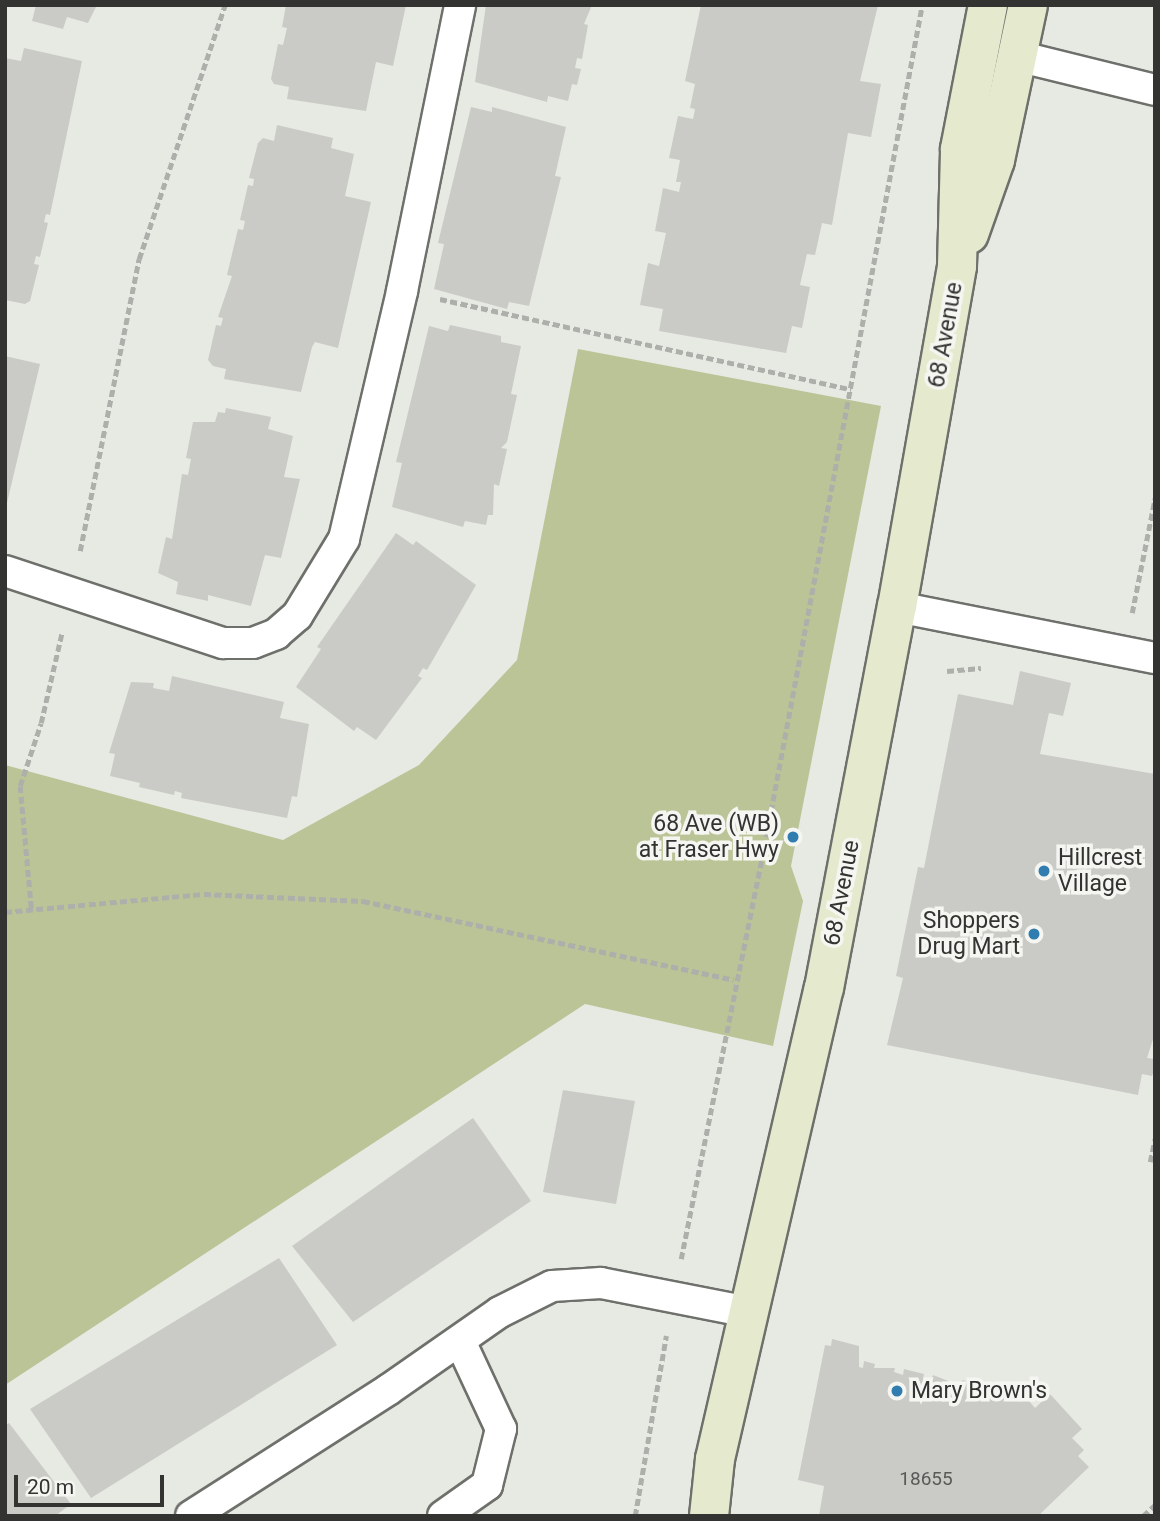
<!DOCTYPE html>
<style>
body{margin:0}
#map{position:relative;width:1160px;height:1521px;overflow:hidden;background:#e7e9e3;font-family:Roboto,sans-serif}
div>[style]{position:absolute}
.green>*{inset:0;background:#bac496}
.building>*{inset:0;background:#cacbc6}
.path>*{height:4.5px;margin-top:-2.25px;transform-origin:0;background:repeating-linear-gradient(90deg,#adafaa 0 7px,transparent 0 10.5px)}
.roads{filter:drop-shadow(2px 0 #6e706b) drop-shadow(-2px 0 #6e706b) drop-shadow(0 2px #6e706b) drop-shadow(0 -2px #6e706b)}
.lane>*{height:30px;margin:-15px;padding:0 15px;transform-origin:15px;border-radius:15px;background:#fff}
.secondary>*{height:38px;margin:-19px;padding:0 19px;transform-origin:19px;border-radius:19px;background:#e5eace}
.dots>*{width:19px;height:19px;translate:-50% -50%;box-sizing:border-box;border:4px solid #f5f6f1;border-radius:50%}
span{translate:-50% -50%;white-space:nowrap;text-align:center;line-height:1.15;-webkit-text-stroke:7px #f5f6f1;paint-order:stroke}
.number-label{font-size:19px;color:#595a57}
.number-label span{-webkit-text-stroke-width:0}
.street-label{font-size:23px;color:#333432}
.poi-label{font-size:23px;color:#333432}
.right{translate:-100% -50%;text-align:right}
.left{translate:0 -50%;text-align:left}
.frame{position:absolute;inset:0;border:7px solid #333432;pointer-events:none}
.scale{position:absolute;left:14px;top:1475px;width:150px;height:32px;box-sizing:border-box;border:4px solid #333432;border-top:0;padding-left:9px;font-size:21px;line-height:24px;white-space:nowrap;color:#333432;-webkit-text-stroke:5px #f5f6f1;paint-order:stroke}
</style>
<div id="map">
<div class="green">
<i style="clip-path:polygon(578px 349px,881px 406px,791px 866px,803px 901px,773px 1046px,585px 1004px,5px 1385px,5px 765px,283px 840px,419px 765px,517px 660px)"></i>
</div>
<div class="building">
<i style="clip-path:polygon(36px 5px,97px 5px,88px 23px,67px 17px,63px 29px,32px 21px)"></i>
<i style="clip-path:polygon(286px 5px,406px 5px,393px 66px,376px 62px,366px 111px,287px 99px,289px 87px,274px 84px,271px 79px,278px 44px,283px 45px,287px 28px,282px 27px)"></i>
<i style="clip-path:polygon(486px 5px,592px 5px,584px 24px,588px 25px,582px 59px,577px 58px,575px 68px,581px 69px,577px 85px,572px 84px,568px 101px,548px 96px,547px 102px,475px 82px)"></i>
<i style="clip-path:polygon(701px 5px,878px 5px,860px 81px,881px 84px,871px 137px,848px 133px,832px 225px,822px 223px,815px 255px,807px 254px,800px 285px,810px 287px,802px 328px,792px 326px,786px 353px,659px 331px,663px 309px,640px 305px,648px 263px,659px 266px,666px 233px,655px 231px,663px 188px,679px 192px,681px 182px,676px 182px,680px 160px,669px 158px,678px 116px,693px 119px,695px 109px,690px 108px,695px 84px,685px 81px)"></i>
<i style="clip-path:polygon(24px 48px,82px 61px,50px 215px,46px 214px,44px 222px,48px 223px,40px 257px,36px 256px,34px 264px,39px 265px,30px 301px,25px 304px,5px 300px,5px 58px,21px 61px)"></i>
<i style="clip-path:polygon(471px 107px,492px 112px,492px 107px,566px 127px,555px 176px,561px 177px,529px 306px,509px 302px,507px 309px,434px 289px,444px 244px,438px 243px)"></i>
<i style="clip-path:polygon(277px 125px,333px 138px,331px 148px,354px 154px,345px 196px,371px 202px,338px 348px,315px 342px,312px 347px,301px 392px,224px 379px,226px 369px,213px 366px,208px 360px,216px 325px,221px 326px,223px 318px,218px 317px,232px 276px,227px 275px,238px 229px,243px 230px,245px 221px,240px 220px,248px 185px,253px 186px,254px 179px,249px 178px,258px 143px,263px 138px,274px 141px)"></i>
<i style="clip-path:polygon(450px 325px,501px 336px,501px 342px,521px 346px,511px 394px,517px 395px,507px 442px,501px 448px,507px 449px,499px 486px,494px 484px,493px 515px,488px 515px,486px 525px,465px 521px,463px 527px,392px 507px,402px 463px,396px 462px,429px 326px,448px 331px)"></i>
<i style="clip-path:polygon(5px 356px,40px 364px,6px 507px,5px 507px)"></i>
<i style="clip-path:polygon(226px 408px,271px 417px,268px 429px,293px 436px,284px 477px,300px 479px,281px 558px,265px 555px,251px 606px,208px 595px,208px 601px,176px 594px,178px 582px,158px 573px,166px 537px,172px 539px,182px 474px,188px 475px,191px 459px,186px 458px,193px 422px,215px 422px,218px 412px,225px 413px)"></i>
<i style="clip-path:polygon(396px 533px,413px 545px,416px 541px,476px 585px,427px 670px,423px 668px,418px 676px,422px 678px,376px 740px,357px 727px,354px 731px,296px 687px,321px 649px,317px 647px)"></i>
<i style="clip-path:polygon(1020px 671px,1071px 683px,1063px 716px,1049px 713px,1040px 754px,1155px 774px,1155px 1033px,1147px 1058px,1155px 1059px,1155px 1068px,1152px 1076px,1142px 1074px,1138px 1095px,887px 1045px,903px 978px,896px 976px,918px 867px,924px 868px,958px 694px,1013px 705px)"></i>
<i style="clip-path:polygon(172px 676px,284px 702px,280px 718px,309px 724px,297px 797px,292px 796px,287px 818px,181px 798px,182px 793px,175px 791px,174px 795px,139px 787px,140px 783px,110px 776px,115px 754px,109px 753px,131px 682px,154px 683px,153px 688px,169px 691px)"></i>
<i style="clip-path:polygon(563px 1090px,635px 1101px,616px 1204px,543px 1192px)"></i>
<i style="clip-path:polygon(473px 1118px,531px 1201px,353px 1322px,292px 1246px)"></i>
<i style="clip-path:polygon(279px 1258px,337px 1345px,91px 1498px,30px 1409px)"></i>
<i style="clip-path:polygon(832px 1339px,859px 1346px,859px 1367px,863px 1368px,864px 1361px,875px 1364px,874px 1368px,895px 1368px,894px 1372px,903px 1375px,904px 1369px,924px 1374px,923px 1379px,931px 1381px,933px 1375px,961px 1386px,962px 1380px,987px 1386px,986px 1392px,993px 1393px,995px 1387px,1010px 1391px,1016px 1386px,1035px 1408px,1050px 1394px,1082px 1429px,1072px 1438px,1084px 1450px,1078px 1456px,1089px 1467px,1038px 1516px,819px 1516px,824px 1486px,798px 1480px,825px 1345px,831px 1346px)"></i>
<i style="clip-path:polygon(9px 1423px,71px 1504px,55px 1516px,5px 1516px,5px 1426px)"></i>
</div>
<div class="path">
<i style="left:440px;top:299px;width:421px;rotate:12.4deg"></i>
<i style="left:80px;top:551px;width:298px;rotate:-78.6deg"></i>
<i style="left:139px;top:259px;width:268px;rotate:-71.3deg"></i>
<i style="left:1132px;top:613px;width:117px;rotate:-78.7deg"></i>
<i style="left:947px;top:671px;width:34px;rotate:-5deg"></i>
<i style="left:31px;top:908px;width:122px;rotate:-95.2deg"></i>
<i style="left:20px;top:786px;width:66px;rotate:-71.6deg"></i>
<i style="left:41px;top:723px;width:93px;rotate:-77deg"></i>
<i style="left:5px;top:912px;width:200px;rotate:-5.2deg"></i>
<i style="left:204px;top:894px;width:159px;rotate:2.5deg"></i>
<i style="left:363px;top:901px;width:379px;rotate:12deg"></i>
<i style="left:1150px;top:1162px;width:24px;rotate:-78deg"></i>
<i style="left:681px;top:1259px;width:436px;rotate:-78.6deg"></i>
<i style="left:767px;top:832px;width:841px;rotate:-79.38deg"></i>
<i style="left:635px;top:1516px;width:183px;rotate:-80.2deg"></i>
<i style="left:1143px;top:1516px;width:16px;rotate:-43deg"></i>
</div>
<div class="roads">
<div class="lane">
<i style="left:1017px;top:56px;width:142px;rotate:13.8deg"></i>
<i style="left:5px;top:571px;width:230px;rotate:18.3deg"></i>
<i style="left:223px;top:643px;width:30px"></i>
<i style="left:253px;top:643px;width:25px;rotate:-21deg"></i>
<i style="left:276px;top:634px;width:28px;rotate:-41deg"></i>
<i style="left:297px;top:616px;width:90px;rotate:-58.6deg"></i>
<i style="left:344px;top:539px;width:255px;rotate:-76.8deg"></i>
<i style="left:402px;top:291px;width:292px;rotate:-78.5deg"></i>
<i style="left:897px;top:607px;width:263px;rotate:11.2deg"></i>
<i style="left:191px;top:1516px;width:234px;rotate:-32.6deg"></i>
<i style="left:388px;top:1390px;width:136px;rotate:-34.9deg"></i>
<i style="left:500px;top:1312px;width:58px;rotate:-26.6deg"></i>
<i style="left:552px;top:1286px;width:49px;rotate:-3.5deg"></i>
<i style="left:601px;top:1283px;width:151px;rotate:11.1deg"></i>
<i style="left:443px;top:1516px;width:54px;rotate:-35.2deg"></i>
<i style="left:487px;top:1485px;width:58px;rotate:-76deg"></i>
<i style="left:501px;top:1429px;width:97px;rotate:-115deg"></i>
</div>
<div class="secondary">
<i style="left:969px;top:234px;width:78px;rotate:-70.6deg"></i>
<i style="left:995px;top:160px;width:158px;rotate:-78deg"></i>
<i style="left:709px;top:1516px;width:57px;rotate:-84deg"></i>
<i style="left:715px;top:1459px;width:483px;rotate:-77deg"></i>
<i style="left:824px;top:988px;width:388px;rotate:-79.2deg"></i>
<i style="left:897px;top:607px;width:346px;rotate:-80deg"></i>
<i style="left:957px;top:266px;width:117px;rotate:-88.5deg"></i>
<i style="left:960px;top:149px;width:147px;rotate:-79deg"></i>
</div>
</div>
<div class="dots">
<i style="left:793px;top:837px;background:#317db0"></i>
<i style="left:1044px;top:871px;background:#317db0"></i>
<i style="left:1034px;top:934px;background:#317db0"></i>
<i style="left:897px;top:1391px;background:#317db0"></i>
</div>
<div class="number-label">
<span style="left:926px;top:1479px">18655</span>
</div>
<div class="street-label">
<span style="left:946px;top:335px;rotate:-80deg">68 Avenue</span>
<span style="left:842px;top:893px;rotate:-79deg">68 Avenue</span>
</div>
<div class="poi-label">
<span class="right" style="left:779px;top:837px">68 Ave (WB)<br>at Fraser Hwy</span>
<span class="left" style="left:1058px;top:871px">Hillcrest<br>Village</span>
<span class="right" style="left:1020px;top:934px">Shoppers<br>Drug Mart</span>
<span class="left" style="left:911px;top:1391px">Mary Brown's</span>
</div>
<div class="frame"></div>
<div class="scale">20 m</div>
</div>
